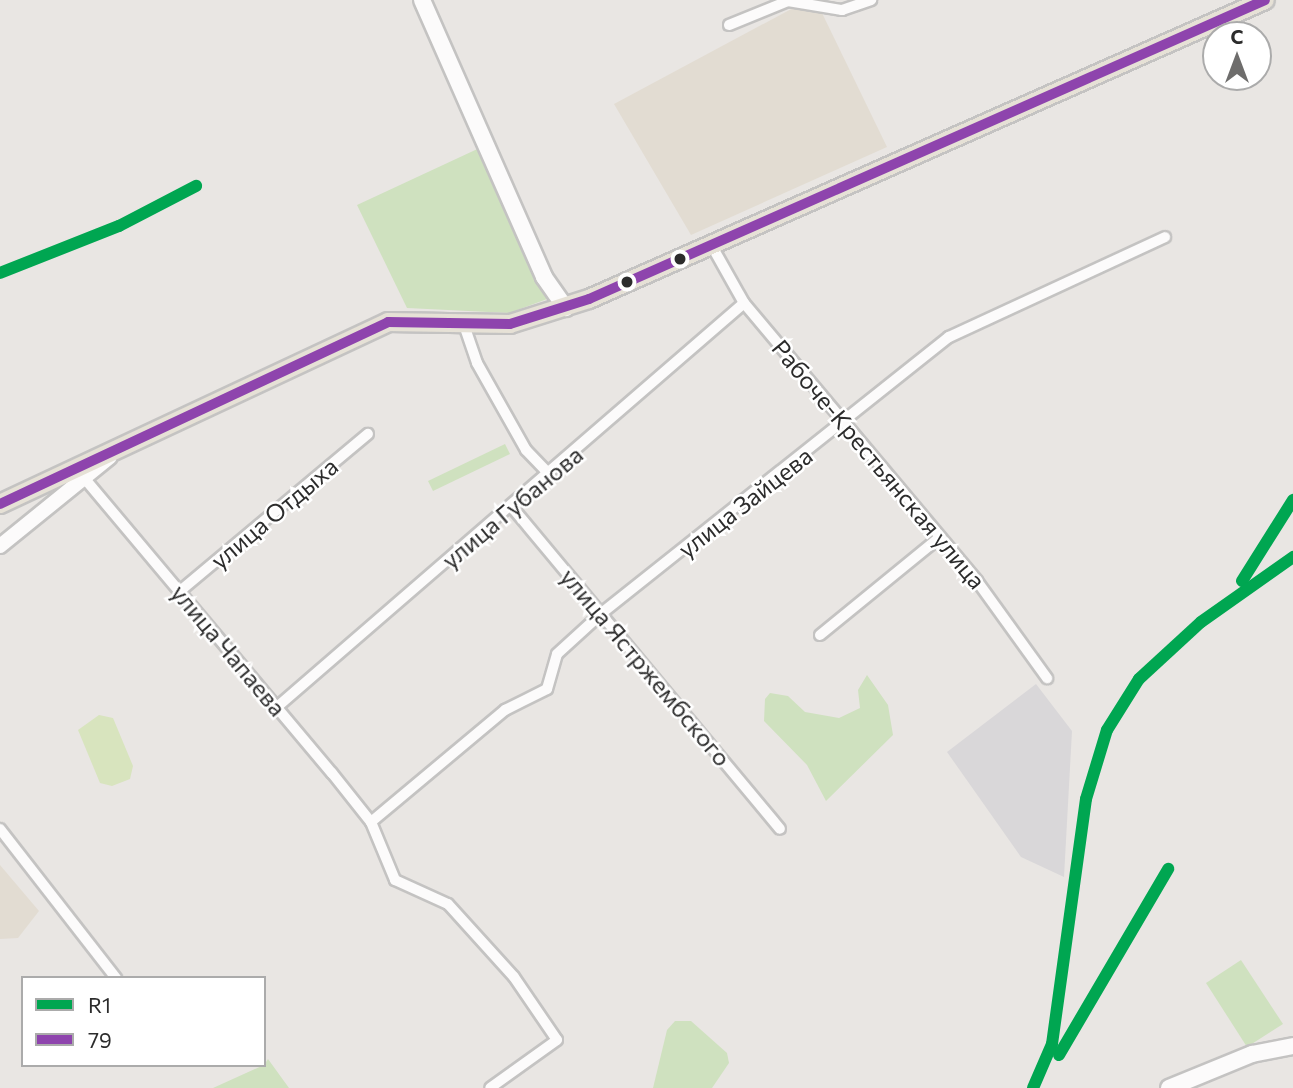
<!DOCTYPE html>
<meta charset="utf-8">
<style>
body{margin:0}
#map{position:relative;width:1293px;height:1088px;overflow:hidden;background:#e9e6e3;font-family:Commissioner,sans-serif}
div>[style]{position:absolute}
.industrial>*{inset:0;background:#d9d7d9}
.education>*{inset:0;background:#e2dcd2}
.green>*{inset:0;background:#cfe1bf}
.pitch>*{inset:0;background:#d8e4be}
.roads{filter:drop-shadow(2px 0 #c4c3c2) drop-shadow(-2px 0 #c4c3c2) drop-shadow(0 2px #c4c3c2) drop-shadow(0 -2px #c4c3c2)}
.minor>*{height:10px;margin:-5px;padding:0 5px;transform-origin:5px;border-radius:5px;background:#fcfbfb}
.tertiary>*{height:14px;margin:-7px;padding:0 7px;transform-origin:7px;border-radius:7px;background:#fcfbfb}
.secondary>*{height:16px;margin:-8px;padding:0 8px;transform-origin:8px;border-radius:8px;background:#fcfbfb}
.primary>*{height:18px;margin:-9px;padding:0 9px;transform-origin:9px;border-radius:9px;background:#e6e1d6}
.bus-1>*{height:10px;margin:-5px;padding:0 5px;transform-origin:5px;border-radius:5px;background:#8e44ad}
.rail-1>*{height:12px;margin:-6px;padding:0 6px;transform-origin:6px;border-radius:6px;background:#00a651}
.dots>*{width:19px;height:19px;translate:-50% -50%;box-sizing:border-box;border:4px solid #fff;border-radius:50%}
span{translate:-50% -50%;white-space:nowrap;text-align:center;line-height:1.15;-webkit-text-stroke:5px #fff;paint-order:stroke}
.street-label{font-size:24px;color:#2c2c2c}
.legend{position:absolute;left:21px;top:976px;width:245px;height:91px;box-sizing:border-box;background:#fff;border:2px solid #ababab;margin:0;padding:9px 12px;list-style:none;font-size:21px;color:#2c2c2c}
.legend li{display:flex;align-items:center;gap:14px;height:35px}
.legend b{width:35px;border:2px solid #ababab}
.north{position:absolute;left:1202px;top:21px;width:70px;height:70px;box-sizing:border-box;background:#fff;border:2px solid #ababab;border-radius:50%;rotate:0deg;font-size:19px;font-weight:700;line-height:28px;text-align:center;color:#2c2c2c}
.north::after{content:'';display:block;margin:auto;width:24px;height:32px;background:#6e6d6c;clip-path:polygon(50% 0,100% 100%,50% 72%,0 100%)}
</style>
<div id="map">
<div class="industrial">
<i style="clip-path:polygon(1036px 684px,1072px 731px,1064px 877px,1021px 857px,947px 752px)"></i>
</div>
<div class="education">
<i style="clip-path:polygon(795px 7px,822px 13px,887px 147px,691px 235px,614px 104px)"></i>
<i style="clip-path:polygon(0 865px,39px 911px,18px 938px,0 939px)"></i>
</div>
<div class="green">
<i style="clip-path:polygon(486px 145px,550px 298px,509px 313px,407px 308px,357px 205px)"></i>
<i style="clip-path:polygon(505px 444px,510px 454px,433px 491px,428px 481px)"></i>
<i style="clip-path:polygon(867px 675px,888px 705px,893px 735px,826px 801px,807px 765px,764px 721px,765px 699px,770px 693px,788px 696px,805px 712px,839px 718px,860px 708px,858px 690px)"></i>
<i style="clip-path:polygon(1241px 960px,1283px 1024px,1247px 1047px,1206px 983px)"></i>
<i style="clip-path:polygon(675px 1021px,691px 1021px,727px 1053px,729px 1063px,712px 1088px,653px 1088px,667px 1030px)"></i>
<i style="clip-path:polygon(268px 1059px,289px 1088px,213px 1088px,264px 1065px)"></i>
</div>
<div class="pitch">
<i style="clip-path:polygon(99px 715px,113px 718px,133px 766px,130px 779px,112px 786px,100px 783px,78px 730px)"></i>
</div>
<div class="roads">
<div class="minor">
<i style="left:729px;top:25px;width:64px;rotate:-22.1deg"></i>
<i style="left:788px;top:1px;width:55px;rotate:9.5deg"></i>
<i style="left:842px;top:10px;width:31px;rotate:-19deg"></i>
<i style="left:713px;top:248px;width:63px;rotate:60.6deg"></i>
<i style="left:744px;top:303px;width:363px;rotate:50deg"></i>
<i style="left:977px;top:581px;width:120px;rotate:54.2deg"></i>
<i style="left:463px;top:322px;width:43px;rotate:71.1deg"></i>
<i style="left:477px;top:363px;width:100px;rotate:60.6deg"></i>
<i style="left:526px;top:450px;width:35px;rotate:46deg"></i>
<i style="left:80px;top:473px;width:392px;rotate:50deg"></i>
<i style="left:332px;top:773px;width:63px;rotate:51.5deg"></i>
<i style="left:371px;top:822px;width:63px;rotate:67.5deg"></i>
<i style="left:395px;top:880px;width:58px;rotate:24.4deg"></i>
<i style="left:448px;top:904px;width:98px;rotate:47.9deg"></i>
<i style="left:514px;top:977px;width:76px;rotate:55.7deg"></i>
<i style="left:557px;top:1040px;width:82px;rotate:144.4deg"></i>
<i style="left:511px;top:506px;width:420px;rotate:50.2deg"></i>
<i style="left:180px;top:591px;width:245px;rotate:-39.9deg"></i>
<i style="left:820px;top:635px;width:154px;rotate:-39.2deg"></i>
<i style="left:277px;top:707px;width:617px;rotate:-40.86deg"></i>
<i style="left:371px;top:822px;width:175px;rotate:-39.9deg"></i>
<i style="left:505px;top:710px;width:47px;rotate:-26.6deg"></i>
<i style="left:547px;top:689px;width:36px;rotate:-74deg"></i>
<i style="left:557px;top:654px;width:62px;rotate:-42.4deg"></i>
<i style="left:603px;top:612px;width:442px;rotate:-38.5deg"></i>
<i style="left:949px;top:337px;width:238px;rotate:-24.8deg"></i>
<i style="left:0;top:829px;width:189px;rotate:52.1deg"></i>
</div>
<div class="tertiary">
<i style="left:0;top:546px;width:141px;rotate:-39deg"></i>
</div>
<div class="secondary">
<i style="left:422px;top:0;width:303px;rotate:66.2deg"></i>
<i style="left:544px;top:277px;width:38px;rotate:55deg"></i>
<i style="left:1169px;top:1088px;width:90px;rotate:-22.3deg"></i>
<i style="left:1252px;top:1054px;width:42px;rotate:-11deg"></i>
</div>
<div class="primary">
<i style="left:0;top:504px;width:429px;rotate:-25.1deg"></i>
<i style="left:388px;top:322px;width:122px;rotate:0.9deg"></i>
<i style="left:510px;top:324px;width:83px;rotate:-17.6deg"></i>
<i style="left:589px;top:299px;width:739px;rotate:-23.86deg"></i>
</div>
</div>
<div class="bus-1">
<i style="left:0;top:504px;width:429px;rotate:-25.1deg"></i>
<i style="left:388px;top:322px;width:122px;rotate:0.9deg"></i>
<i style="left:510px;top:324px;width:83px;rotate:-17.6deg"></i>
<i style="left:589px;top:299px;width:739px;rotate:-23.86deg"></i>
</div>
<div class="rail-1">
<i style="left:0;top:273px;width:128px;rotate:-21.6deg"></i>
<i style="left:119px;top:226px;width:87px;rotate:-27.5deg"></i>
<i style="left:1242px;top:581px;width:96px;rotate:-57.8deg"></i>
<i style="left:1059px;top:1055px;width:216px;rotate:-59.6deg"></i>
<i style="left:1033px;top:1088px;width:48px;rotate:-66.6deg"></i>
<i style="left:1052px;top:1044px;width:247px;rotate:-82.1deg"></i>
<i style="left:1086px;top:799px;width:72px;rotate:-73.1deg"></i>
<i style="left:1107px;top:730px;width:60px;rotate:-57.9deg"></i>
<i style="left:1139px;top:679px;width:84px;rotate:-42.6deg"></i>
<i style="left:1201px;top:622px;width:113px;rotate:-35.2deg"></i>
</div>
<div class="dots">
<i style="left:680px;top:259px;background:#2c2c2c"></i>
<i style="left:627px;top:282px;background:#2c2c2c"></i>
</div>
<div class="street-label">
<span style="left:879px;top:464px;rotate:50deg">Рабоче-Крестьянская улица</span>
<span style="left:745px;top:502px;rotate:-38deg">улица Зайцева</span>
<span style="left:512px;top:507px;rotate:-40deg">улица Губанова</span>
<span style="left:274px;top:513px;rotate:-40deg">улица Отдыха</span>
<span style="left:229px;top:650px;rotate:50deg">улица Чапаева</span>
<span style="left:646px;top:667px;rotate:50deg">улица Ястржембского</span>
</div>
<ul class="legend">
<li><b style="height:9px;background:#00a651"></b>R1</li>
<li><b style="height:9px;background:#8e44ad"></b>79</li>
</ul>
<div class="north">С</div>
</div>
